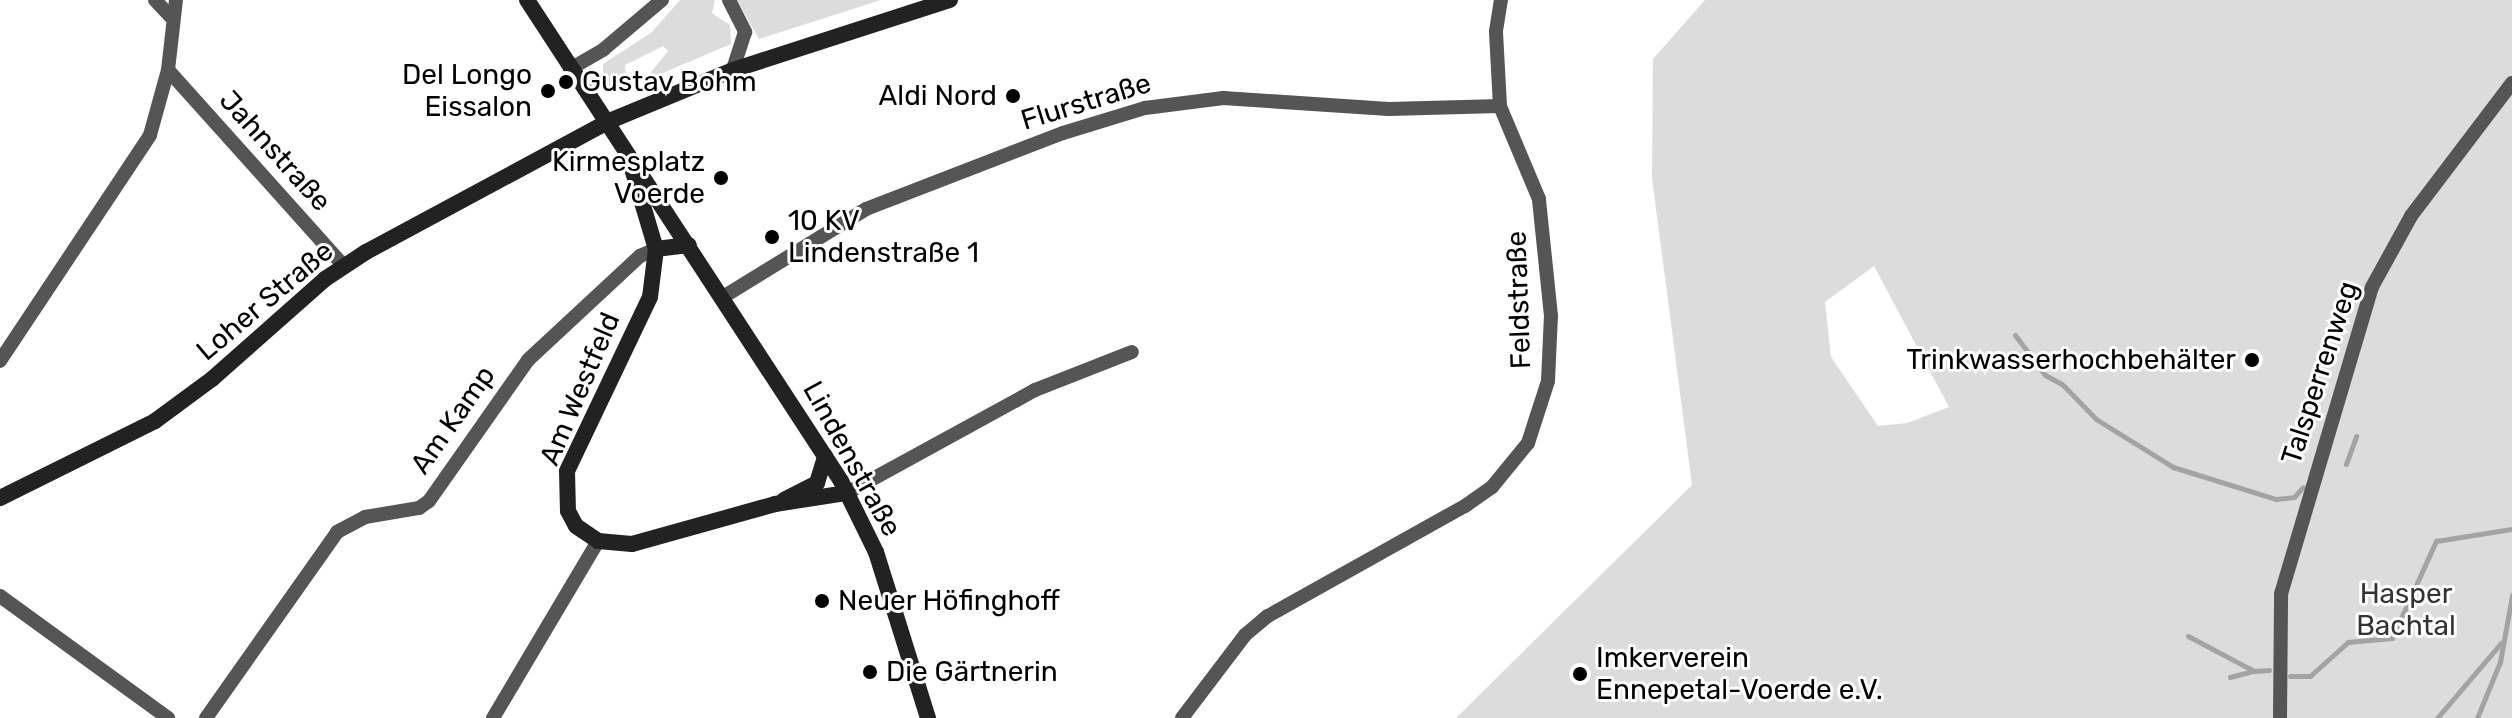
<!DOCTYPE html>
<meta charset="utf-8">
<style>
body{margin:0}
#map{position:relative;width:2512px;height:718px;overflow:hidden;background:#fff;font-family:Rubik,sans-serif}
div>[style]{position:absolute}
.green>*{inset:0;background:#dcdcdc}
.stream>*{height:5px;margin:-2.5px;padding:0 2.5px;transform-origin:2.5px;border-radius:2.5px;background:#a3a3a3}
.street>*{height:14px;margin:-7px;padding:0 7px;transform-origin:7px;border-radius:7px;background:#555}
.secondary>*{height:16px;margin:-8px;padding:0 8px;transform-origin:8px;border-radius:8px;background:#222}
.dots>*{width:22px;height:22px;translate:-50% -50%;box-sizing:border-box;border:4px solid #fff;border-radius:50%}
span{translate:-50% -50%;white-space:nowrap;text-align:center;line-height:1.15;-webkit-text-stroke:6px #fff;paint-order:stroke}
.poi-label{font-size:28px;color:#000}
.right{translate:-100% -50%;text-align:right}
.left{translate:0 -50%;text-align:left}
.street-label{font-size:28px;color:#000}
.park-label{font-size:28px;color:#333}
</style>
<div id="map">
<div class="green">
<i style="clip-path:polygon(680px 0,715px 0,712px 13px,730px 25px,731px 44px,644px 81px,668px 51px,663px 46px,625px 65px,627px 89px,610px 87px,603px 77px,603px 64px,652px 32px)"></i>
<i style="clip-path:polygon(737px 0,881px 0,759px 39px)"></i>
<i style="clip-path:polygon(evenodd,1705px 0,2512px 0,2512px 718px,1456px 718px,1692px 485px,1652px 178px,1653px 59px,1705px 0,1874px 266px,1949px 407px,1907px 423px,1878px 426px,1831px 357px,1825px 302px,1874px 266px)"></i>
</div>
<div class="stream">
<i style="left:2015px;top:335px;width:50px;rotate:53.1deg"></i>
<i style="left:2045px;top:375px;width:19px;rotate:28deg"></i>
<i style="left:2062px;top:384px;width:49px;rotate:45.8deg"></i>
<i style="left:2096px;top:419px;width:91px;rotate:31.9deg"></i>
<i style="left:2173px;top:467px;width:108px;rotate:17.3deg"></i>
<i style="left:2276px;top:499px;width:18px;rotate:-6deg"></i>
<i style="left:2294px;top:497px;width:13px;rotate:-48deg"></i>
<i style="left:2346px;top:464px;width:30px;rotate:-70deg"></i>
<i style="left:2188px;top:636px;width:75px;rotate:27.9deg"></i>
<i style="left:2254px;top:671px;width:15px;rotate:-4deg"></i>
<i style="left:2290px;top:676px;width:20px"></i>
<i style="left:2310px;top:676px;width:51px;rotate:-41.8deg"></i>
<i style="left:2348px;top:642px;width:44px;rotate:-5.2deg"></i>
<i style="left:2392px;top:638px;width:107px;rotate:-65.6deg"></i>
<i style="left:2436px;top:541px;width:77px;rotate:-9deg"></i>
<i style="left:2230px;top:677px;width:23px;rotate:-15deg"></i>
<i style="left:2437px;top:718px;width:99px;rotate:-49.5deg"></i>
<i style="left:2477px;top:718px;width:61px;rotate:-67.7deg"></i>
<i style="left:2500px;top:662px;width:68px;rotate:-79.8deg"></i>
</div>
<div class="street">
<i style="left:155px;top:0;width:23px;rotate:47deg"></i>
<i style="left:729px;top:0;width:36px;rotate:63deg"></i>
<i style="left:745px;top:32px;width:40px;rotate:108deg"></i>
<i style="left:570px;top:69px;width:39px;rotate:-30deg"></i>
<i style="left:604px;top:49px;width:76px;rotate:-40.2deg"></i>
<i style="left:168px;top:70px;width:263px;rotate:48.1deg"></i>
<i style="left:723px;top:297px;width:168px;rotate:-31.6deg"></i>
<i style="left:866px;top:209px;width:211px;rotate:-21.1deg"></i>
<i style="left:1063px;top:133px;width:86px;rotate:-17deg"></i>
<i style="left:1145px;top:108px;width:79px;rotate:-7.3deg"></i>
<i style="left:1223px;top:98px;width:166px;rotate:3.8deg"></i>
<i style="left:1389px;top:109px;width:111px;rotate:-1.5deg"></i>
<i style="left:0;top:361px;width:271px;rotate:-56.4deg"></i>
<i style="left:150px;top:135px;width:67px;rotate:-74.5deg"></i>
<i style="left:168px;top:70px;width:70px;rotate:-83.5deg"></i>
<i style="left:847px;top:493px;width:214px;rotate:-28.7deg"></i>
<i style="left:1035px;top:390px;width:104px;rotate:-21.4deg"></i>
<i style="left:0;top:596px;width:208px;rotate:36deg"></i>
<i style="left:206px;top:718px;width:228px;rotate:-54.8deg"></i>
<i style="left:337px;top:532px;width:32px;rotate:-28deg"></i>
<i style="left:365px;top:517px;width:55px;rotate:-9.5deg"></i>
<i style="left:419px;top:508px;width:12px;rotate:-35deg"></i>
<i style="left:429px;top:501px;width:172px;rotate:-54.9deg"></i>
<i style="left:528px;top:360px;width:153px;rotate:-42.9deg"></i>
<i style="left:640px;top:256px;width:17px;rotate:-24deg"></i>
<i style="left:493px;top:718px;width:206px;rotate:-59.3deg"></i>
<i style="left:1182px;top:718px;width:104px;rotate:-52.8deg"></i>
<i style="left:1245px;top:635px;width:30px;rotate:-40deg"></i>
<i style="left:1268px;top:616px;width:226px;rotate:-29.2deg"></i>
<i style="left:1465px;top:506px;width:33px;rotate:-35deg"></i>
<i style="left:1492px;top:487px;width:57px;rotate:-50.7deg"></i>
<i style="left:1528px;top:443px;width:65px;rotate:-72.1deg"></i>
<i style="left:1548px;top:381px;width:65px;rotate:-87.4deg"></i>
<i style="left:1551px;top:316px;width:118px;rotate:-95.9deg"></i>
<i style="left:1539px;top:199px;width:101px;rotate:-112.8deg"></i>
<i style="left:1500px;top:106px;width:75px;rotate:-93.1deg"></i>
<i style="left:1496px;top:31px;width:31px;rotate:-81deg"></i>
<i style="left:2280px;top:718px;width:124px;rotate:-89.5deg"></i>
<i style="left:2281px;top:594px;width:320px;rotate:-73.5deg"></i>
<i style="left:2372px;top:287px;width:81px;rotate:-61.2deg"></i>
<i style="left:2411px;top:216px;width:167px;rotate:-52.8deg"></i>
</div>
<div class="secondary">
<i style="left:527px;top:0;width:574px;rotate:56.86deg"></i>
<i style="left:841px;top:481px;width:79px;rotate:63.8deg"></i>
<i style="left:876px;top:552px;width:174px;rotate:72.6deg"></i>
<i style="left:633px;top:172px;width:80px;rotate:73.4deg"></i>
<i style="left:656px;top:249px;width:48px;rotate:97.1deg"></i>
<i style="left:650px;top:297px;width:193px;rotate:115.5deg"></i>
<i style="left:567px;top:471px;width:40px;rotate:88.6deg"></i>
<i style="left:568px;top:511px;width:17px;rotate:62deg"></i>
<i style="left:576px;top:526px;width:27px;rotate:34deg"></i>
<i style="left:598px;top:541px;width:34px;rotate:5deg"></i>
<i style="left:632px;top:544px;width:148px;rotate:-15.6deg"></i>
<i style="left:775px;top:504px;width:73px;rotate:-8.7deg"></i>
<i style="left:656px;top:249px;width:33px;rotate:-7deg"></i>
<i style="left:0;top:498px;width:173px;rotate:-26.4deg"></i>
<i style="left:155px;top:421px;width:71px;rotate:-36.4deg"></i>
<i style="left:212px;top:379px;width:151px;rotate:-41.5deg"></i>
<i style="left:325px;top:279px;width:49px;rotate:-33.4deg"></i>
<i style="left:366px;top:252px;width:274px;rotate:-28.3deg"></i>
<i style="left:607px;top:122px;width:136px;rotate:-22.4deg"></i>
<i style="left:733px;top:70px;width:228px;rotate:-17.9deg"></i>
<i style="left:784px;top:500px;width:37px;rotate:-27deg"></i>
<i style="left:817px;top:483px;width:28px;rotate:-73deg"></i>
</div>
<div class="dots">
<i style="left:566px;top:82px;background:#000"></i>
<i style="left:548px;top:91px;background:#000"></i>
<i style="left:1013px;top:96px;background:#000"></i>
<i style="left:721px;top:178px;background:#000"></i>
<i style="left:772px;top:237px;background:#000"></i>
<i style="left:2252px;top:360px;background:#000"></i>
<i style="left:822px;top:601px;background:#000"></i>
<i style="left:870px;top:672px;background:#000"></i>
<i style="left:1580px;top:674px;background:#000"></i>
</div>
<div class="poi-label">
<span class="right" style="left:532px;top:91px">Del Longo<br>Eissalon</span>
<span class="left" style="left:582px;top:82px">Gustav Bohm</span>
<span class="right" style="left:997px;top:96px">Aldi Nord</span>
<span class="right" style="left:705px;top:178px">Kirmesplatz<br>Voerde</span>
<span class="left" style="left:788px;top:237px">10 KV<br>Lindenstraße 1</span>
<span class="right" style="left:2236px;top:360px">Trinkwasserhochbehälter</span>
<span class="left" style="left:838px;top:601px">Neuer Höfinghoff</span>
<span class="left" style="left:1596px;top:674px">Imkerverein<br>Ennepetal-Voerde e.V.</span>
<span class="left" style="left:886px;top:672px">Die Gärtnerin</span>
</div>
<div class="street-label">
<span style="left:1086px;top:102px;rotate:-17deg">Flurstraße</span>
<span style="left:275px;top:151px;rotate:48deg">Jahnstraße</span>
<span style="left:1519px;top:300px;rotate:-92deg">Feldstraße</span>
<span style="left:265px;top:301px;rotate:-40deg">Loher Straße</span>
<span style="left:2320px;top:373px;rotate:-72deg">Talsperrenweg</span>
<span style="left:580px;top:389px;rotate:-67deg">Am Westfeld</span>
<span style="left:453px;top:420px;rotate:-55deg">Am Kamp</span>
<span style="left:852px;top:459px;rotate:61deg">Lindenstraße</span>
</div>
<div class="park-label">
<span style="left:2406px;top:610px">Hasper<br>Bachtal</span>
</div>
</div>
